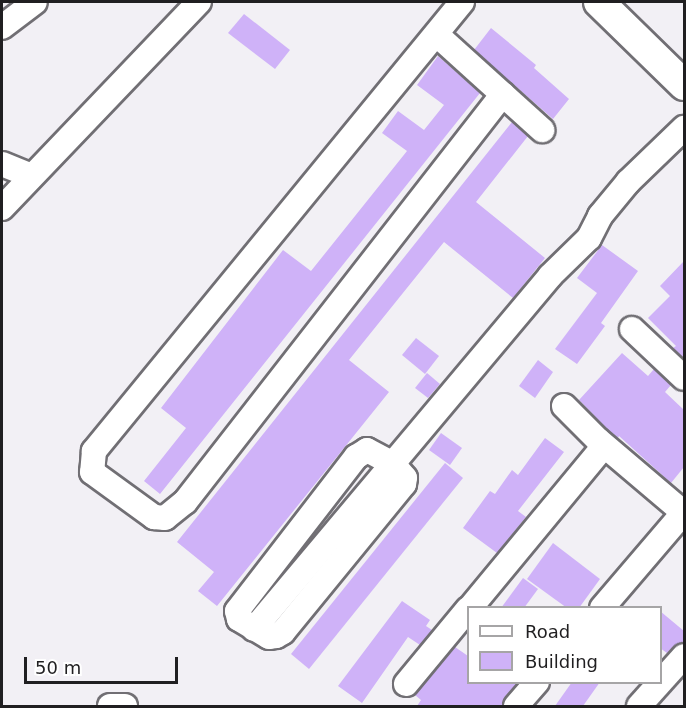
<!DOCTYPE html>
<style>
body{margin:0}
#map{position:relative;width:686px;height:708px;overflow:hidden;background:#f2f0f5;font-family:"DejaVu Sans",sans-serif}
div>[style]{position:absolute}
.building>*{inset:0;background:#cfb2f8}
.roads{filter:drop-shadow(2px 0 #716f74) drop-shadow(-2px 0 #716f74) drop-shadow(0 2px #716f74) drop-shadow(0 -2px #716f74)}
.minor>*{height:24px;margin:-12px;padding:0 12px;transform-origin:12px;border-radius:12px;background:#fff}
.tertiary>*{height:30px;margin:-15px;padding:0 15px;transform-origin:15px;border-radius:15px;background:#fff}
span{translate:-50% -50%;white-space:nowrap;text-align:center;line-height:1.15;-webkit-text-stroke:4.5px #fff;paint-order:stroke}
.frame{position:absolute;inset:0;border:3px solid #201f21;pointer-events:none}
.legend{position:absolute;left:467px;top:606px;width:195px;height:78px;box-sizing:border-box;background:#fff;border:2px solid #a6a5a6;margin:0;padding:8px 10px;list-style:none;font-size:18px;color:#201f21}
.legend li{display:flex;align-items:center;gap:12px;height:30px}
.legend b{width:30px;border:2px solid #a6a5a6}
.scale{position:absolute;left:24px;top:657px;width:154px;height:27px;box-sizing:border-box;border:3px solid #201f21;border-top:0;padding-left:8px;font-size:18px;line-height:21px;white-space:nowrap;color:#201f21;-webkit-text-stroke:4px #fff;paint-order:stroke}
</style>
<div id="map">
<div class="building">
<i style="clip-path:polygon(244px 14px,290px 50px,275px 69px,228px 33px)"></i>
<i style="clip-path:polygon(491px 28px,536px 65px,534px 68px,569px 99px,553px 119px,474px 50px)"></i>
<i style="clip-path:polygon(438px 56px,480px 93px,160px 494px,144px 481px,186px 428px,161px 408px,283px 250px,311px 271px,407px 151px,382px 133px,398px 111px,424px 130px,444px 105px,417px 85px)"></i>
<i style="clip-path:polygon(512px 122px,528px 136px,476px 202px,545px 258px,513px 298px,444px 242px,349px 360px,389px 392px,217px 606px,198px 591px,214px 572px,177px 542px)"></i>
<i style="clip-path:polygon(602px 245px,638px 271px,601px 323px,605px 326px,577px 364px,555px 349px,597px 293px,577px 278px)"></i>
<i style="clip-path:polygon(684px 261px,684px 359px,673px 348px,676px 346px,648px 318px,670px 296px,660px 286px)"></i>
<i style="clip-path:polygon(416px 338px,439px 356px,425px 374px,402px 355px)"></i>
<i style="clip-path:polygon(622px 353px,648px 376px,654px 369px,671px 385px,665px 392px,684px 410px,684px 467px,671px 483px,619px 436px,618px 438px,608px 430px,579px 400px)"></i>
<i style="clip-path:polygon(538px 360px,553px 372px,535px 398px,519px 386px)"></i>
<i style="clip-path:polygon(427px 373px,440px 384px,428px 398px,415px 388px)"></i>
<i style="clip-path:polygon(441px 433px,462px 448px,450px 465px,429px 450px)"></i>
<i style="clip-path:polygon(545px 438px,564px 452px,518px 511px,526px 517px,497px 553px,463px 528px,490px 491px,495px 494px,512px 470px,518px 475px)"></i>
<i style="clip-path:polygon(445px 463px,463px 478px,309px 669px,291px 654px)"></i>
<i style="clip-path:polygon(553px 543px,600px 579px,579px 608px,567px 608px,527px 579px)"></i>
<i style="clip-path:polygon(523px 578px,538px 589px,524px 608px,501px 608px)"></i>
<i style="clip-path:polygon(402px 601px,430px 620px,426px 626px,432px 630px,420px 645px,408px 637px,362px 703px,338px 686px)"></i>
<i style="clip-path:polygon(660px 611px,684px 631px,684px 642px,674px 646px,667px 653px,660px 648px)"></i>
<i style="clip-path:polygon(455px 647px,468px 656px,468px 682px,518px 682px,505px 697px,502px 706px,417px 706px,421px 700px,415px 695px)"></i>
<i style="clip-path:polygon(572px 682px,600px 682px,583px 706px,555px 706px)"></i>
</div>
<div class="roads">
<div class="minor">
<i style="left:462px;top:2px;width:581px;rotate:129.34deg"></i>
<i style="left:94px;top:451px;width:21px;rotate:95deg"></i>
<i style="left:92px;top:472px;width:77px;rotate:36deg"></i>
<i style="left:154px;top:517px;width:11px;rotate:5deg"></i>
<i style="left:165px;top:518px;width:26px;rotate:-39deg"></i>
<i style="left:185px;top:502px;width:517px;rotate:-52.07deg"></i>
<i style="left:2px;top:27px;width:41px;rotate:-37.1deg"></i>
<i style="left:437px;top:35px;width:142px;rotate:42.1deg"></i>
<i style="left:2px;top:164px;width:31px;rotate:22deg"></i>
<i style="left:2px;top:208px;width:285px;rotate:-46.3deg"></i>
<i style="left:632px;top:329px;width:71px;rotate:43.3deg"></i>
<i style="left:564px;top:406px;width:48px;rotate:45deg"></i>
<i style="left:598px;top:440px;width:113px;rotate:40.3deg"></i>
<i style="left:367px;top:450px;width:30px;rotate:28deg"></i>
<i style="left:393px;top:464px;width:18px;rotate:49deg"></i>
<i style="left:405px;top:478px;width:6px;rotate:99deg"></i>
<i style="left:404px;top:484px;width:191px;rotate:129.3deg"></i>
<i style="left:283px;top:632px;width:8px;rotate:150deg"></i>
<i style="left:276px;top:636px;width:7px;rotate:172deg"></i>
<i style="left:269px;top:637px;width:35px;rotate:-149deg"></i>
<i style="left:239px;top:619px;width:8px;rotate:-104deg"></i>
<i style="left:237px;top:611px;width:195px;rotate:-52.3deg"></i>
<i style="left:356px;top:457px;width:13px;rotate:-32deg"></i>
<i style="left:470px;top:608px;width:210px;rotate:-50.4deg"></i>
<i style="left:602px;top:608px;width:126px;rotate:-49.5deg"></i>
<i style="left:254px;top:629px;width:461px;rotate:-50deg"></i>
<i style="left:550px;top:276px;width:54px;rotate:-44.3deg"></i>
<i style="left:589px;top:238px;width:25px;rotate:-63deg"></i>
<i style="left:600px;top:216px;width:44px;rotate:-50.5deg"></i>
<i style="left:628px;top:182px;width:78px;rotate:-44deg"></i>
<i style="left:406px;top:684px;width:97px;rotate:-50.4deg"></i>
<i style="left:110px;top:706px;width:15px"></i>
<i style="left:516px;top:706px;width:32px;rotate:-49deg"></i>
<i style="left:639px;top:706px;width:67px;rotate:-48deg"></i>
</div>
<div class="tertiary">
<i style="left:599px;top:2px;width:119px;rotate:44.3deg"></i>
</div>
</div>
<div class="frame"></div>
<ul class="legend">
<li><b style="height:8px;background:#fff"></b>Road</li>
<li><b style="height:16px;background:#cfb2f8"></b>Building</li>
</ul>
<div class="scale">50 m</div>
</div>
